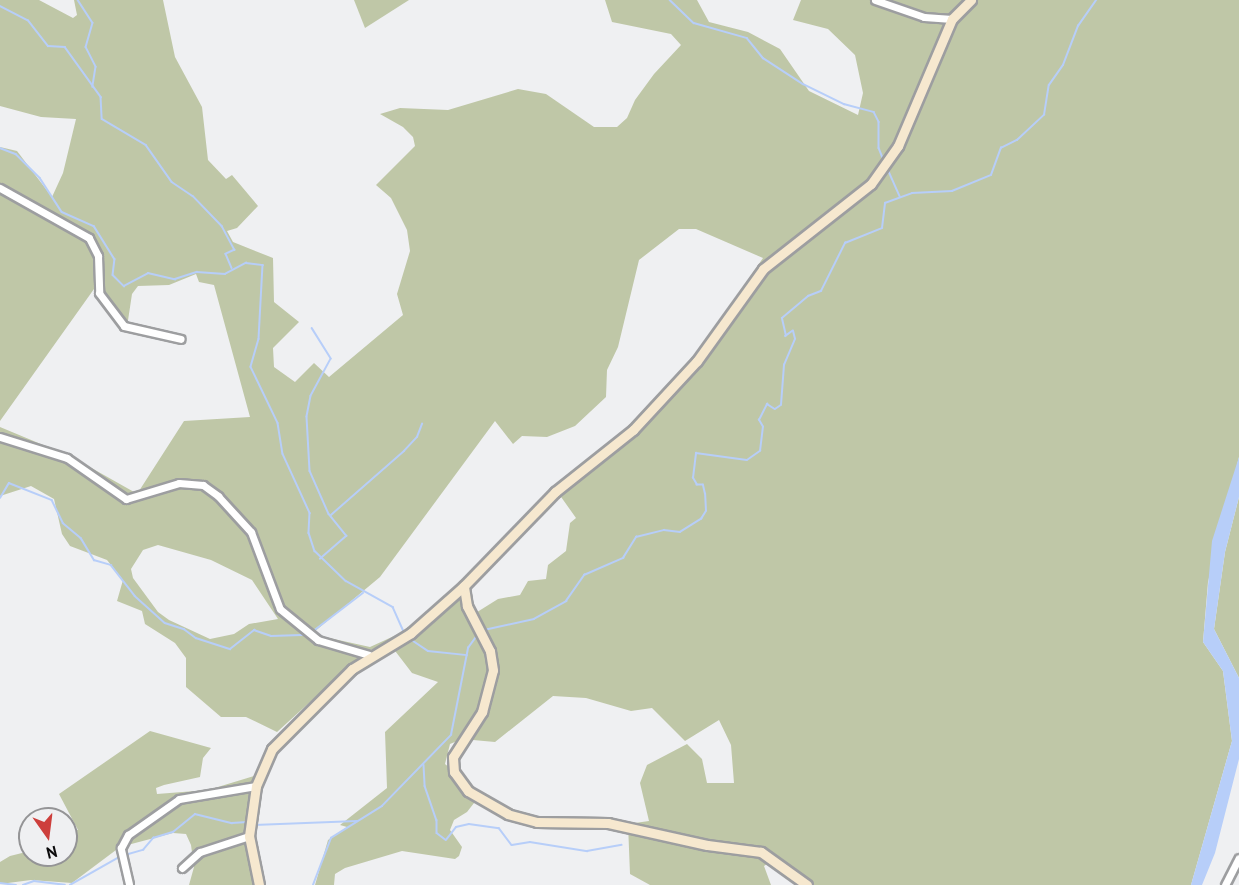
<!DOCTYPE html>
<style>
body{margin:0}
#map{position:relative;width:1239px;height:885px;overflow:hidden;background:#eff0f2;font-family:"PT Sans",sans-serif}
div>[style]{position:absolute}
.green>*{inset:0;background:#bfc7a7}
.water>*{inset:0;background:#b7cef9}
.stream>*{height:1.5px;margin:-0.75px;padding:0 0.75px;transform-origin:0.75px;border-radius:0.75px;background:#b7cef9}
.roads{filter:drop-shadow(2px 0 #9d9ea0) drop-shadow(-2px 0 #9d9ea0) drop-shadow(0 2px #9d9ea0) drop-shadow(0 -2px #9d9ea0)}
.street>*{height:7px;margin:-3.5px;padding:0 3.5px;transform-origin:3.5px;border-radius:3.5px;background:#fff}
.secondary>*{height:9px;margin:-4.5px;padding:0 4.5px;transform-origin:4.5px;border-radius:4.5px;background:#f6e8cf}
span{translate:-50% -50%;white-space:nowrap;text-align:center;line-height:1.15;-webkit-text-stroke:6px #eff0f2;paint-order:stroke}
.north{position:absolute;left:18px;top:807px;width:60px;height:60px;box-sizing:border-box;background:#eff0f2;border:2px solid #949496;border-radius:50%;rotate:166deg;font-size:16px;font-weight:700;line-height:24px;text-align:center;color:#0b0b0c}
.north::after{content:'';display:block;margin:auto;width:21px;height:27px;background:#cd3f3c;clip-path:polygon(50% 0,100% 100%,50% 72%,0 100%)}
</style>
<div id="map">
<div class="green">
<i style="clip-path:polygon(evenodd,0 0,39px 0,73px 18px,77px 15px,74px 0,163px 0,175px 57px,202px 107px,208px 160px,226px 179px,232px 175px,258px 206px,237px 228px,227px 231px,233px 242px,273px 258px,274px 302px,299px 322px,273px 348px,274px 367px,295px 382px,314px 363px,329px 377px,403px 315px,397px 294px,410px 251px,407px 230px,391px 198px,376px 185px,415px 146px,413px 137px,403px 127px,380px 114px,400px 108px,448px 110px,518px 89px,546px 94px,594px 127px,617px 127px,627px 118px,635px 100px,654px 74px,681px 45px,671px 34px,612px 22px,605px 0,697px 0,709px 22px,748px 32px,780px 49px,809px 91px,858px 115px,863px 93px,855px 55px,828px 29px,793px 20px,801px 0,1239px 0,1239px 457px,1208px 582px,1203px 642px,1223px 671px,1232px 741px,1191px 885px,805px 885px,782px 874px,771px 861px,764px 866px,771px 885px,650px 885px,630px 874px,628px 824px,649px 821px,640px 783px,647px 765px,687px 744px,702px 759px,707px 783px,734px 783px,731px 745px,719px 720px,685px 741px,652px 708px,631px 711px,586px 698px,553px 696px,495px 742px,462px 739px,450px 744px,445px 764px,481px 794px,467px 812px,454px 820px,450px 830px,462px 847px,459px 856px,455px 859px,402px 851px,345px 868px,335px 874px,334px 885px,315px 885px,328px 840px,347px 827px,340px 825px,387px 788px,385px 732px,438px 682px,412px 673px,389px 643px,365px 652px,277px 732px,246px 717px,221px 717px,186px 687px,186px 658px,175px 643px,145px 624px,142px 611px,117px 601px,123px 580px,107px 560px,70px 546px,62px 534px,54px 499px,31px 486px,0 496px,0 427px,72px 457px,134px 492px,139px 491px,184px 421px,250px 417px,214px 285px,199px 282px,196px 274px,169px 285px,138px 286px,132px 294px,127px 327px,94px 289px,0 421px,0 147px,17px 151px,52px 197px,63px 173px,76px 119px,41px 117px,0 106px,0 0,679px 229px,696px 229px,763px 258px,694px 358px,629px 429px,554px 487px,576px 518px,570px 523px,566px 551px,548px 565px,546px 579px,528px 581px,520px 595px,498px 599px,474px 614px,464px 577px,450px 592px,453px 594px,405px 631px,370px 647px,316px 635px,314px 632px,380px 577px,495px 421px,513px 444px,522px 436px,547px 437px,575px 426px,606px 397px,607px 370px,618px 347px,639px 260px,679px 229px,0 0,158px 545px,211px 560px,252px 580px,278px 619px,249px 624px,234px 634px,210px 639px,169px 620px,158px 612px,133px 578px,131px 569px,143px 550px,158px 545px)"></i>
<i style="clip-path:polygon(354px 0,409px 0,365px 28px)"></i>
<i style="clip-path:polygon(1239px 497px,1239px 678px,1214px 629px,1225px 552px)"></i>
<i style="clip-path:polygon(150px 731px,211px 748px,203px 758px,200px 777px,164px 785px,156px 788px,157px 794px,208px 790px,254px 776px,248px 833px,257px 885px,189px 885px,194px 867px,191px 845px,186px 834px,173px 833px,120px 847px,72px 883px,31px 880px,0 884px,0 862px,10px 856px,30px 851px,30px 855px,66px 855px,66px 829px,78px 830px,59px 794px)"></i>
</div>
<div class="water">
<i style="clip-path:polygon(1239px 457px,1239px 497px,1225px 552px,1214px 629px,1239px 678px,1239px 759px,1215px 853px,1202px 885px,1191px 885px,1232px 741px,1223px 671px,1203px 642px,1212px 541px)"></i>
</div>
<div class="stream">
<i style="left:78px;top:0;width:27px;rotate:57deg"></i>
<i style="left:93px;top:23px;width:25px;rotate:106deg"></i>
<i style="left:86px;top:47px;width:22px;rotate:63deg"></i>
<i style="left:96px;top:67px;width:20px;rotate:99deg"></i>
<i style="left:670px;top:0;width:33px;rotate:44deg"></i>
<i style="left:694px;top:23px;width:55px;rotate:15.8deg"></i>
<i style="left:747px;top:38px;width:26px;rotate:51deg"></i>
<i style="left:763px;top:58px;width:48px;rotate:33deg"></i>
<i style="left:803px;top:84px;width:46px;rotate:26deg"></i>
<i style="left:844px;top:104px;width:31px;rotate:15deg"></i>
<i style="left:874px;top:112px;width:11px;rotate:63deg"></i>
<i style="left:879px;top:122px;width:26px;rotate:90deg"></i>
<i style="left:879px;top:148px;width:11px;rotate:68deg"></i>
<i style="left:0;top:6px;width:31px;rotate:27deg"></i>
<i style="left:28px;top:20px;width:33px;rotate:52deg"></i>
<i style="left:48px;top:46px;width:17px;rotate:3deg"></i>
<i style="left:65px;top:47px;width:62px;rotate:54.2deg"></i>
<i style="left:101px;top:97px;width:22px;rotate:87deg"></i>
<i style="left:102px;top:119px;width:51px;rotate:30.6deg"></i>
<i style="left:146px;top:145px;width:45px;rotate:54.9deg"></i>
<i style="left:172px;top:182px;width:25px;rotate:34deg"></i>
<i style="left:193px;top:196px;width:42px;rotate:46deg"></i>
<i style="left:222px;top:226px;width:27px;rotate:62deg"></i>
<i style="left:235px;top:250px;width:10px;rotate:156deg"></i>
<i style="left:226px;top:254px;width:15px;rotate:67deg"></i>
<i style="left:0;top:148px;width:17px;rotate:21deg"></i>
<i style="left:16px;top:154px;width:34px;rotate:45deg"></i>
<i style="left:40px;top:178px;width:40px;rotate:57.1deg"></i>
<i style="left:62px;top:212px;width:35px;rotate:24deg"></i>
<i style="left:94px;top:226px;width:39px;rotate:58deg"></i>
<i style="left:115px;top:259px;width:16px;rotate:97deg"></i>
<i style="left:113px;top:275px;width:16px;rotate:45deg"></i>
<i style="left:124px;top:286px;width:27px;rotate:-28deg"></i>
<i style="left:148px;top:273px;width:28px;rotate:13deg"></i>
<i style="left:175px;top:279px;width:23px;rotate:-18deg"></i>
<i style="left:197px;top:272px;width:28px;rotate:4deg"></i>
<i style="left:225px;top:274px;width:24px;rotate:-28deg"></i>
<i style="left:246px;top:263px;width:17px;rotate:7deg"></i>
<i style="left:263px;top:265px;width:74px;rotate:93.1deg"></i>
<i style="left:259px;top:339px;width:29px;rotate:106deg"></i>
<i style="left:251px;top:367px;width:62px;rotate:64.3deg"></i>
<i style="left:278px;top:423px;width:31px;rotate:81deg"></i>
<i style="left:283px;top:454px;width:65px;rotate:65.4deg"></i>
<i style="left:310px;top:513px;width:20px;rotate:93deg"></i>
<i style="left:309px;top:533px;width:19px;rotate:72deg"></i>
<i style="left:315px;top:551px;width:43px;rotate:44.1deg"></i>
<i style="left:346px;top:581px;width:54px;rotate:29deg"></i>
<i style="left:393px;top:607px;width:27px;rotate:66deg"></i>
<i style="left:887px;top:167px;width:32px;rotate:66deg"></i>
<i style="left:312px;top:328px;width:36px;rotate:58deg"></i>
<i style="left:331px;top:359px;width:42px;rotate:118.4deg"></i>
<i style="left:311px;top:396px;width:21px;rotate:101deg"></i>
<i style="left:307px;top:417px;width:54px;rotate:86.8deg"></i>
<i style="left:310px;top:471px;width:47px;rotate:66.2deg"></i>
<i style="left:329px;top:514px;width:28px;rotate:51deg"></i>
<i style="left:347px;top:536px;width:35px;rotate:139deg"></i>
<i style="left:0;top:498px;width:17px;rotate:-59deg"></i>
<i style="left:9px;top:483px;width:46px;rotate:21.6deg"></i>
<i style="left:52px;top:500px;width:25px;rotate:64deg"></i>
<i style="left:63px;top:523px;width:23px;rotate:40deg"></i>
<i style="left:81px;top:538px;width:26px;rotate:59deg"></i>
<i style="left:94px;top:560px;width:18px;rotate:16deg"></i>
<i style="left:111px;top:565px;width:39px;rotate:52deg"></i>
<i style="left:135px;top:596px;width:40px;rotate:42deg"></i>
<i style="left:165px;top:623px;width:20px;rotate:18deg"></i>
<i style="left:184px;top:629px;width:15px;rotate:37deg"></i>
<i style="left:196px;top:638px;width:36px;rotate:18deg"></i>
<i style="left:230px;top:649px;width:31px;rotate:-38deg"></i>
<i style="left:254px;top:630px;width:18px;rotate:19deg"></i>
<i style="left:271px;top:636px;width:38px;rotate:-2deg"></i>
<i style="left:331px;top:515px;width:97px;rotate:-41.2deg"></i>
<i style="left:404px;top:451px;width:19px;rotate:-47deg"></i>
<i style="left:417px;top:437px;width:14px;rotate:-69deg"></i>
<i style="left:484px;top:630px;width:51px;rotate:-12.4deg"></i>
<i style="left:534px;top:619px;width:37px;rotate:-29deg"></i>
<i style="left:566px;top:601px;width:32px;rotate:-55deg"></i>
<i style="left:584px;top:575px;width:43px;rotate:-23.6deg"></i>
<i style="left:623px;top:558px;width:25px;rotate:-58deg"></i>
<i style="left:636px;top:537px;width:29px;rotate:-14deg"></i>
<i style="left:664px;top:530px;width:16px;rotate:7deg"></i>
<i style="left:680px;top:532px;width:25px;rotate:-32deg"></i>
<i style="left:701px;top:519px;width:9px;rotate:-58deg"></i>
<i style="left:706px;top:511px;width:17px;rotate:-93deg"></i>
<i style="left:705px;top:494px;width:9px;rotate:-103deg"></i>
<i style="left:703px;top:485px;width:6px;rotate:180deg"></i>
<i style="left:697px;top:485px;width:8px;rotate:-120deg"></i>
<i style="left:693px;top:478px;width:25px;rotate:-83deg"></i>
<i style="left:696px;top:453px;width:51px;rotate:7.8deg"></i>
<i style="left:747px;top:460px;width:16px;rotate:-35deg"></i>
<i style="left:760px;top:451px;width:24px;rotate:-83deg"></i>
<i style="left:763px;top:427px;width:8px;rotate:-120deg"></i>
<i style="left:759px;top:420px;width:18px;rotate:-63deg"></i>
<i style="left:767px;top:404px;width:9px;rotate:32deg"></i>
<i style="left:775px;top:409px;width:7px;rotate:-34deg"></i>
<i style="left:781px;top:405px;width:40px;rotate:-85.7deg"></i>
<i style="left:784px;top:365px;width:28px;rotate:-67deg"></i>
<i style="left:795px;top:339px;width:8px;rotate:-104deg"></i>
<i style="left:793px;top:331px;width:9px;rotate:144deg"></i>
<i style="left:786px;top:336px;width:18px;rotate:-103deg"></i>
<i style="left:782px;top:318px;width:34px;rotate:-40deg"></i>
<i style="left:808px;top:296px;width:14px;rotate:-21deg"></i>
<i style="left:821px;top:291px;width:54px;rotate:-63.4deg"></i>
<i style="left:845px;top:243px;width:40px;rotate:-22deg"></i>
<i style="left:882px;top:228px;width:25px;rotate:-83deg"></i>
<i style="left:885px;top:203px;width:29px;rotate:-20deg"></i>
<i style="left:912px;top:193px;width:40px;rotate:-2.9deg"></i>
<i style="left:952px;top:191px;width:42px;rotate:-22.3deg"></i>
<i style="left:991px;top:175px;width:29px;rotate:-70deg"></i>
<i style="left:1001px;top:148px;width:18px;rotate:-27deg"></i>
<i style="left:1017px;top:140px;width:37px;rotate:-43deg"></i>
<i style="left:1044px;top:115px;width:30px;rotate:-81deg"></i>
<i style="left:1049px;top:85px;width:24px;rotate:-55deg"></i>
<i style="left:1063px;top:65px;width:42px;rotate:-69deg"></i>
<i style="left:1078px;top:26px;width:32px;rotate:-55deg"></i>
<i style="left:312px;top:632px;width:64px;rotate:-37.4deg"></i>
<i style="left:409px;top:638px;width:23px;rotate:34deg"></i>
<i style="left:428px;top:651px;width:39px;rotate:6deg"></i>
<i style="left:424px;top:765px;width:21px;rotate:87deg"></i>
<i style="left:425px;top:786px;width:36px;rotate:71deg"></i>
<i style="left:437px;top:820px;width:13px;rotate:90deg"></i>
<i style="left:437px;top:833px;width:11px;rotate:38deg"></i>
<i style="left:446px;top:840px;width:16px;rotate:-52deg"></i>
<i style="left:456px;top:827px;width:13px;rotate:-13deg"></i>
<i style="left:469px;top:824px;width:30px;rotate:8deg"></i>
<i style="left:499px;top:828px;width:21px;rotate:53deg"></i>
<i style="left:512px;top:845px;width:18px;rotate:-9deg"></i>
<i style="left:530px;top:842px;width:58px;rotate:9deg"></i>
<i style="left:587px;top:851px;width:35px;rotate:-10deg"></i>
<i style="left:254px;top:825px;width:103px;rotate:-2.2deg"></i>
<i style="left:125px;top:855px;width:19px;rotate:-16deg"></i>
<i style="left:143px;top:850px;width:16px;rotate:-50deg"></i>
<i style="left:153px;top:838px;width:21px;rotate:-17deg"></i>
<i style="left:173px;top:832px;width:28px;rotate:-39deg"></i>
<i style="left:195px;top:814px;width:38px;rotate:14deg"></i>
<i style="left:232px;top:823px;width:15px;rotate:-4deg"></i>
<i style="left:0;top:883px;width:16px;rotate:7deg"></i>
<i style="left:23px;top:885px;width:12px;rotate:-20deg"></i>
<i style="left:34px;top:881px;width:31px;rotate:7deg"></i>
<i style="left:70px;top:885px;width:59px;rotate:-29.6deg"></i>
<i style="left:313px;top:885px;width:50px;rotate:-69deg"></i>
<i style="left:331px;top:838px;width:60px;rotate:-32.1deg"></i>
<i style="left:382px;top:806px;width:99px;rotate:-45.8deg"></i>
<i style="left:451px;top:735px;width:89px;rotate:-78.9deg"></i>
<i style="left:468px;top:648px;width:17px;rotate:-54deg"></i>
</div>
<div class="roads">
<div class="street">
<i style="left:875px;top:0;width:52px;rotate:19.1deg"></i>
<i style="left:924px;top:17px;width:28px;rotate:4deg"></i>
<i style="left:0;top:188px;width:102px;rotate:29.3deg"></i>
<i style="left:89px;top:238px;width:20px;rotate:63deg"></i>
<i style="left:98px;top:256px;width:37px;rotate:88deg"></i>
<i style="left:99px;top:293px;width:41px;rotate:52.9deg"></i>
<i style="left:124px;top:326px;width:58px;rotate:12.8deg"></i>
<i style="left:0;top:437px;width:70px;rotate:17.4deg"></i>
<i style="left:67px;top:458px;width:72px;rotate:34.8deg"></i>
<i style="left:126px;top:499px;width:55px;rotate:-16.8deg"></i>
<i style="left:179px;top:483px;width:24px;rotate:5deg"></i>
<i style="left:203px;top:485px;width:19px;rotate:36deg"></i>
<i style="left:218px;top:496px;width:49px;rotate:47.5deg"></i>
<i style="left:251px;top:532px;width:82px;rotate:69.4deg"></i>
<i style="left:280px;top:609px;width:49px;rotate:39.2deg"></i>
<i style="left:318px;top:640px;width:53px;rotate:16.4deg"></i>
<i style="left:182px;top:868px;width:24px;rotate:-42deg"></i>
<i style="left:200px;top:852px;width:52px;rotate:-18.1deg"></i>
<i style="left:129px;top:884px;width:37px;rotate:-103deg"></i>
<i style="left:121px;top:848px;width:15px;rotate:-62deg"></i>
<i style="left:128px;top:835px;width:62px;rotate:-35.2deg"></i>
<i style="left:179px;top:799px;width:78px;rotate:-9.6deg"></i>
<i style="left:1225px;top:885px;width:30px;rotate:-63deg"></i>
</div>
<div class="secondary">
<i style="left:259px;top:885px;width:50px;rotate:-101.5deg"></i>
<i style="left:249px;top:836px;width:50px;rotate:-82deg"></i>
<i style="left:256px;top:786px;width:40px;rotate:-66.6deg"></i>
<i style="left:272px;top:749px;width:113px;rotate:-45deg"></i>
<i style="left:352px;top:669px;width:69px;rotate:-31.4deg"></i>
<i style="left:411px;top:633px;width:71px;rotate:-41.6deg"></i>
<i style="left:807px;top:885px;width:57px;rotate:-144.3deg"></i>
<i style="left:761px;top:852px;width:54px;rotate:-172.6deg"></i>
<i style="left:707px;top:845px;width:101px;rotate:-167.5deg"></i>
<i style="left:608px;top:823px;width:71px;rotate:-179.2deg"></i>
<i style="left:537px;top:822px;width:30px;rotate:-165deg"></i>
<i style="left:508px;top:814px;width:46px;rotate:-150.1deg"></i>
<i style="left:468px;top:791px;width:24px;rotate:-126deg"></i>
<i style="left:454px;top:772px;width:15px;rotate:-94deg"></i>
<i style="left:453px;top:757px;width:54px;rotate:-57.2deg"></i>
<i style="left:482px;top:712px;width:43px;rotate:-75.3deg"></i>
<i style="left:493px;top:670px;width:19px;rotate:-99deg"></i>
<i style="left:490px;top:651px;width:51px;rotate:-117.1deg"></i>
<i style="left:467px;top:606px;width:20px;rotate:-99deg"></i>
<i style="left:464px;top:586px;width:131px;rotate:-45.9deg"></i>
<i style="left:555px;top:492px;width:100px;rotate:-38.5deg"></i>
<i style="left:633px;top:430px;width:94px;rotate:-47.2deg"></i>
<i style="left:697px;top:361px;width:113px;rotate:-54.3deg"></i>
<i style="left:763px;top:269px;width:137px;rotate:-38.2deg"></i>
<i style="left:871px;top:184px;width:47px;rotate:-54.6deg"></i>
<i style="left:898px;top:146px;width:138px;rotate:-67deg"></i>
<i style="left:952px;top:19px;width:27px;rotate:-45deg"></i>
</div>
</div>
<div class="north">N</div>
</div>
